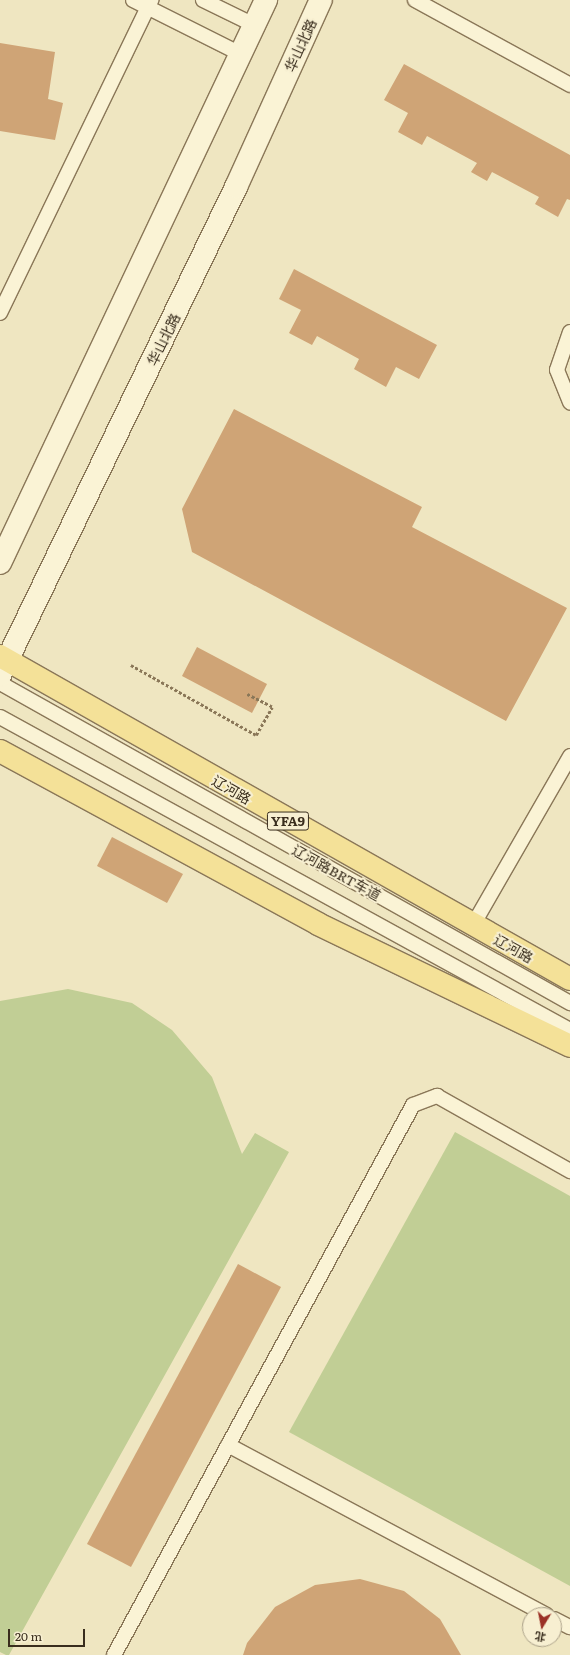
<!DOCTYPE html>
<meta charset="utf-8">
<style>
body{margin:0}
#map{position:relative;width:570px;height:1655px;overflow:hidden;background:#efe6c1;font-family:Literata,"Noto Sans SC",serif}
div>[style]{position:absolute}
.green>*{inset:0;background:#c1ce95}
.building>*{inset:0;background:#cfa476}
.path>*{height:2.5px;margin-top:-1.25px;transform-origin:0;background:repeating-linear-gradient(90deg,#8a7758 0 3px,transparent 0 5px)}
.roads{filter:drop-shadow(1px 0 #8a7758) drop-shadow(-1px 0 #8a7758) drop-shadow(0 1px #8a7758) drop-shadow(0 -1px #8a7758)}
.service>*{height:14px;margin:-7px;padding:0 7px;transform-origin:7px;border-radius:7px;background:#faf3d5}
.secondary>*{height:22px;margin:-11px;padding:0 11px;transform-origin:11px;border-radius:11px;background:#faf3d5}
.primary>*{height:22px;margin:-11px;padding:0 11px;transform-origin:11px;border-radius:11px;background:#f4e198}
span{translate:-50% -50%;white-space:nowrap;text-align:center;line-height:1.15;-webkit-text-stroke:4px #f7efd1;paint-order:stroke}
.shield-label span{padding:1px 3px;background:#f7efd1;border:1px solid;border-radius:3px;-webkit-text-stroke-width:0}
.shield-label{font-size:13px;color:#392d1d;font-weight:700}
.street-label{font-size:14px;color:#392d1d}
.north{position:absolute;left:522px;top:1607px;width:40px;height:40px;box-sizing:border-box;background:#f7efd1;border:1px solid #aba189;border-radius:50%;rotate:190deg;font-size:11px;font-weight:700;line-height:16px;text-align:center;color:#392d1d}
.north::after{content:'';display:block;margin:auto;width:14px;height:18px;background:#9b3126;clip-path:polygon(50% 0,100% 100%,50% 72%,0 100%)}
.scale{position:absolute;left:8px;top:1629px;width:77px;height:18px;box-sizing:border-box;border:2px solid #392d1d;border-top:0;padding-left:5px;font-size:12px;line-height:14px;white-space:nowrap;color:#392d1d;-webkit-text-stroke:3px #f7efd1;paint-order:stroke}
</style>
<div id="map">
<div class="green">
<i style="clip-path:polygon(68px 989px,132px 1003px,172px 1030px,212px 1077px,242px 1154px,255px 1133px,289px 1152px,9px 1655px,6px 1655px,0 1652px,0 1001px)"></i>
<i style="clip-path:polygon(455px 1132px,570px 1196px,570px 1586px,289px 1432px)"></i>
</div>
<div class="building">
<i style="clip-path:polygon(0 43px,55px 52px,48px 99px,63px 103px,55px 140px,0 131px)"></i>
<i style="clip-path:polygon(404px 64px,570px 155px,570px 200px,567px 199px,558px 217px,535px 204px,539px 197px,492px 172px,487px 181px,471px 172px,477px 163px,427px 136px,422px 145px,398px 132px,408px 113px,384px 100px)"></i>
<i style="clip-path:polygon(294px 269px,437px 345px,419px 379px,396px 367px,386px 387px,354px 369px,359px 359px,317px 336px,312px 345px,289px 333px,301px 310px,279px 299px)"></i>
<i style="clip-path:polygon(234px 409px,422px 507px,412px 527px,567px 608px,506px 721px,192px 552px,182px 509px)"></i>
<i style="clip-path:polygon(197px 647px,267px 684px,252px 713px,182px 676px)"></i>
<i style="clip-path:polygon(112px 837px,183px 874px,167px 903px,97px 866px)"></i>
<i style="clip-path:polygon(238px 1264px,281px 1287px,131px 1567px,87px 1544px)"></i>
<i style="clip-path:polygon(360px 1579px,404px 1591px,440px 1619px,461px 1655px,243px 1655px,247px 1643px,275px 1607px,315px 1585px)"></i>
</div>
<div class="path">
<i style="left:131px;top:665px;width:143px;rotate:29.2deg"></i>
<i style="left:256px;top:735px;width:32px;rotate:-60deg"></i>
<i style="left:272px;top:707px;width:28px;rotate:-153deg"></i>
</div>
<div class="roads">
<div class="service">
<i style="left:133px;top:0;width:121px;rotate:26.6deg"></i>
<i style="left:203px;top:0;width:57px;rotate:26.1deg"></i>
<i style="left:415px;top:0;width:177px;rotate:28.7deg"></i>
<i style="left:0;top:313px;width:348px;rotate:-64.2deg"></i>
<i style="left:570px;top:332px;width:40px;rotate:108.9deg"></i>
<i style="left:557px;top:370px;width:35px;rotate:68deg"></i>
<i style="left:0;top:683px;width:654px;rotate:29.31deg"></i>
<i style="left:0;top:717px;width:650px;rotate:28.77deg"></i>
<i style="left:473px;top:925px;width:195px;rotate:-60.1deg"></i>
<i style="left:228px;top:1445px;width:361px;rotate:28.1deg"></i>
<i style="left:554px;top:1619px;width:18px;rotate:27deg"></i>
<i style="left:114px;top:1655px;width:626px;rotate:-61.47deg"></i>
<i style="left:413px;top:1105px;width:26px;rotate:-21deg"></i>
<i style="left:437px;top:1096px;width:153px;rotate:29.4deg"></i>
</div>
<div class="secondary">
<i style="left:0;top:563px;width:623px;rotate:-64.71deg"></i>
<i style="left:0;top:675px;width:542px;rotate:-64.19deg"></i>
<i style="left:236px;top:187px;width:205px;rotate:-65.6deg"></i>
</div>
<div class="primary">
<i style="left:0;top:656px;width:655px;rotate:29.54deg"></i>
<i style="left:0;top:751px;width:362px;rotate:28.5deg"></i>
<i style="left:318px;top:924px;width:280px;rotate:25.8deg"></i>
</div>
</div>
<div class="shield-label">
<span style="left:288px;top:821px">YFA9</span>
</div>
<div class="street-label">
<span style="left:300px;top:45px;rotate:-66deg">华山北路</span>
<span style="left:163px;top:339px;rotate:-64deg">华山北路</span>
<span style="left:232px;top:789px;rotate:30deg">辽河路</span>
<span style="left:337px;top:872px;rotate:29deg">辽河路BRT车道</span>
<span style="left:514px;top:948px;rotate:29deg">辽河路</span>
</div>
<div class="north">北</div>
<div class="scale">20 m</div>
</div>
